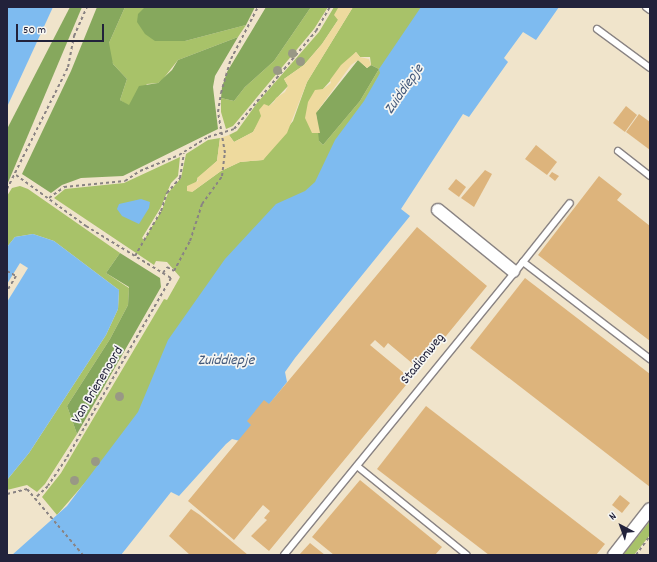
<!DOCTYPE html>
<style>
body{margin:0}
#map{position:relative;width:657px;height:562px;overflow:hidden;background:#f0e4cb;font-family:Dekko,sans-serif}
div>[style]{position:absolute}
.green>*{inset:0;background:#a8c269}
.forest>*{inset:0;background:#86a85d}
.sand>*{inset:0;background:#eeda9e}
.water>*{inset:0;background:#7ebbf0}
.pier>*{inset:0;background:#f0e4cb}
.building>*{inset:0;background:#ddb47c}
.path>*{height:2px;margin-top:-1px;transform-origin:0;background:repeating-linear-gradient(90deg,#898383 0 3px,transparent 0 6px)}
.roads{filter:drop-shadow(1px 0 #898383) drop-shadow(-1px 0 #898383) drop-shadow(0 1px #898383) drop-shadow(0 -1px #898383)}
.service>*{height:6px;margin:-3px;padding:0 3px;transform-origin:3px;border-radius:3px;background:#fff}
.minor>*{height:12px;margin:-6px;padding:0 6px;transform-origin:6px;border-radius:6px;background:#fff}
.trees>*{width:9px;height:9px;margin:-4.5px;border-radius:50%;background:#999885}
span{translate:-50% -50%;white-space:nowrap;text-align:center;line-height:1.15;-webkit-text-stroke:3.5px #f6f6f2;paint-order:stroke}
.street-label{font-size:14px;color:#22223b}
.water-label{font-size:15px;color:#42587a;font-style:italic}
.frame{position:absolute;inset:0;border:8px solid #22223b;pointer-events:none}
.north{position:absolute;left:601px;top:506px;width:40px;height:40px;-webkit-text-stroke:3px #f6f6f2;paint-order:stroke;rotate:319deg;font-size:11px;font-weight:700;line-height:16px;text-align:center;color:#22223b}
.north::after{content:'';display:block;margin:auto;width:14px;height:18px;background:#22223b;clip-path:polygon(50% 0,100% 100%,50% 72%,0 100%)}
.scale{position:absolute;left:16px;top:24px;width:88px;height:18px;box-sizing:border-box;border:2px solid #22223b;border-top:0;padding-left:5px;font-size:12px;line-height:14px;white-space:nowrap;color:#22223b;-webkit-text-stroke:3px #f6f6f2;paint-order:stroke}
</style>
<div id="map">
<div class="green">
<i style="clip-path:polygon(125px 7px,145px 7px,170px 41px,185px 41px,246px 25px,238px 37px,178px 60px,163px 79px,158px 83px,147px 84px,129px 106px,120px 100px,127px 79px,113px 64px,109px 55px,109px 43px)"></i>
<i style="clip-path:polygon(311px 7px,328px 7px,314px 29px,233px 126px,226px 129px,221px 112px,221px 98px,234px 101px,245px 87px,274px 61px)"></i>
<i style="clip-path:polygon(334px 7px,345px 7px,341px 8px,338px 20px,322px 44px,304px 65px,284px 79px,288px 86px,269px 106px,253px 132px,234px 142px,229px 135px,237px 131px,257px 103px,319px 32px)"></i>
<i style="clip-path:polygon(evenodd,353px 7px,436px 7px,316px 182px,174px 380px,57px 515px,42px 497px,61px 473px,164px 299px,167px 300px,180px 277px,167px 262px,156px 261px,154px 265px,54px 198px,65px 189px,124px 183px,180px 157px,178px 176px,171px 183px,161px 207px,142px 238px,144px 240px,162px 210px,168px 193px,181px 178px,186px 154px,208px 140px,220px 138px,217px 161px,198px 178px,192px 192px,221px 171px,240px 162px,263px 160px,293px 121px,307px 82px,353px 7px,356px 52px,360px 57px,370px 57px,371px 65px,379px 69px,360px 101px,323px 145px,319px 141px,320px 133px,312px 133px,323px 89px,356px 52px)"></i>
<i style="clip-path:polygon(20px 186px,28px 189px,120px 253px,106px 273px,129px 288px,128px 305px,110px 339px,67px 406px,77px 434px,45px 484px,37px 492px,27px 485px,7px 490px,7px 480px,29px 453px,106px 335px,118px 309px,119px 290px,54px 241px,33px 234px,15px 237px,7px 247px,7px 196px,12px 188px)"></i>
<i style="clip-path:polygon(650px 521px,650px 535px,634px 555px,623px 555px)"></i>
</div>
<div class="forest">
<i style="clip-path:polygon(70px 7px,82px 7px,7px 185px,7px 129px)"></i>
<i style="clip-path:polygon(97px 7px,125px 7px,109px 43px,113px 64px,127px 79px,120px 100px,129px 105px,139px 86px,158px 83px,172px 70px,178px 60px,238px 37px,215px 76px,213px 87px,218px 129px,123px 176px,81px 178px,62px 185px,51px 193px,22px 174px,71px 71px)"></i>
<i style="clip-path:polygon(145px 7px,255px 7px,246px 25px,185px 41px,155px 41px,145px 34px,137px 22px,138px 14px)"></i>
<i style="clip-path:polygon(266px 7px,311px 7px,274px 61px,245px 87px,234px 101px,221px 98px,222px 87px,227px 72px)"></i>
<i style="clip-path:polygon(358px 60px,367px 68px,371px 65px,379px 69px,360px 101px,323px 145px,319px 141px,316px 113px)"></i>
<i style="clip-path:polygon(120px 253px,160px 278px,161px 287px,77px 434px,67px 406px,110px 339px,128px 305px,129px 287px,106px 273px)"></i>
</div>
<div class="sand">
<i style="clip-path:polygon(353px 7px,307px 82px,287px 133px,263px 160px,240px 162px,221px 171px,192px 192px,187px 191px,187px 186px,198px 181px,197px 178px,217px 161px,220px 138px,229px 135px,234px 142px,253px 132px,261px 116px,259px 110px,264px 104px,269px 106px,274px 102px,276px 98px,285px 92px,288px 86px,284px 79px,304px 65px,322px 44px,338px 20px,334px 15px,338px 8px)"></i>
<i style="clip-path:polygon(356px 52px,360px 57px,369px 59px,371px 65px,367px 68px,358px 60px,351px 65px,316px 113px,320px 133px,312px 133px,305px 118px,308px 102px,315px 90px,323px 89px,331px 83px,330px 80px,341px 65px)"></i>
</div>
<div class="water">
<i style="clip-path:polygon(7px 7px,53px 7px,7px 107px)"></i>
<i style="clip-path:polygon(421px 7px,559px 7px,536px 40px,523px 32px,504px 58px,508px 62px,469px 117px,463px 114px,401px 209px,410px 216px,295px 358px,285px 372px,287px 382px,240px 441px,232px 439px,226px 444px,179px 496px,171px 492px,121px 555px,12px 555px,67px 506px,138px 412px,168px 340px,225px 259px,276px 204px,305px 191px,315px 182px,335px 140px,364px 101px,380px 73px,379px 69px)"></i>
<i style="clip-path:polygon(141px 199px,150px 202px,149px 208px,139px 224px,122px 216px,117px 209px,119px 204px)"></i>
<i style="clip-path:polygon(33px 234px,54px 241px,119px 290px,118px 309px,106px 335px,29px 453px,7px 480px,7px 247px,15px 237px)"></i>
</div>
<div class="pier">
<i style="clip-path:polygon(20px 263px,28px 268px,7px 302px,7px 284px)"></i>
</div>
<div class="building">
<i style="clip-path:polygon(626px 106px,637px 115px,625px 132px,613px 123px)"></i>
<i style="clip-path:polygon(639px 114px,650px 122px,650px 150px,626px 132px)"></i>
<i style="clip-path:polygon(536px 145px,557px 162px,547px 175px,525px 159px)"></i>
<i style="clip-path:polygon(485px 170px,492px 174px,474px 207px,461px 198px)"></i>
<i style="clip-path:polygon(552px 172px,559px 176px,555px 181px,549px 176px)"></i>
<i style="clip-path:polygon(599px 176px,622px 194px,617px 200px,650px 226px,650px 341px,538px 255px)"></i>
<i style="clip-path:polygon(456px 179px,466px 187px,459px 197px,448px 189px)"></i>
<i style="clip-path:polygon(417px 227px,487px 286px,419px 369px,388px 343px,384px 348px,375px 340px,370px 345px,411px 379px,269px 551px,251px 536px,267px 520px,264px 518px,270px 511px,263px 505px,234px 540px,188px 501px,251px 425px,247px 421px,264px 400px,269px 404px)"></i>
<i style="clip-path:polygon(525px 278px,650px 374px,650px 487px,470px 348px)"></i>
<i style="clip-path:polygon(426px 406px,605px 544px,596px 555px,489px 555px,377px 469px)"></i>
<i style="clip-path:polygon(360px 480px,442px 547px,435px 555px,334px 555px,312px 537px)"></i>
<i style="clip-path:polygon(620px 495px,630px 503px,622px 513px,612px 505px)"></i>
<i style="clip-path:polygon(191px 509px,200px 515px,248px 555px,190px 555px,169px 536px)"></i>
<i style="clip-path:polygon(310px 543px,325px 555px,299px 555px)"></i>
</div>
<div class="path">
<i style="left:16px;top:175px;width:87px;rotate:36.1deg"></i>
<i style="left:86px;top:226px;width:100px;rotate:31.5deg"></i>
<i style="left:171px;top:278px;width:209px;rotate:120.1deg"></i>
<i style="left:66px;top:459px;width:32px;rotate:124deg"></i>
<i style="left:48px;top:486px;width:16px;rotate:137deg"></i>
<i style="left:7px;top:189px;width:136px;rotate:-63.4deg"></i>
<i style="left:68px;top:67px;width:32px;rotate:-79deg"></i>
<i style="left:74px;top:36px;width:32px;rotate:-66deg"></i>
<i style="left:49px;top:198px;width:19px;rotate:-36deg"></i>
<i style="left:64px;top:187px;width:61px;rotate:-5.6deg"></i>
<i style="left:125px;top:181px;width:18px;rotate:-34deg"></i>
<i style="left:140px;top:171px;width:42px;rotate:-22.3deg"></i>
<i style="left:179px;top:155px;width:34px;rotate:-32deg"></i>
<i style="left:208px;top:137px;width:27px;rotate:-17deg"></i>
<i style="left:234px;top:129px;width:128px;rotate:-50.1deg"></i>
<i style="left:316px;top:31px;width:28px;rotate:-60deg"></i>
<i style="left:135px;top:256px;width:52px;rotate:-60deg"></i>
<i style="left:161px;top:211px;width:19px;rotate:-72deg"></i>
<i style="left:167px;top:193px;width:20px;rotate:-49deg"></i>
<i style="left:180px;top:178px;width:25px;rotate:-81deg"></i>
<i style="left:7px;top:271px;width:10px;rotate:29deg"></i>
<i style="left:16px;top:276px;width:17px;rotate:121deg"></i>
<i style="left:163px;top:273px;width:7px;rotate:-56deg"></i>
<i style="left:167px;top:267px;width:8px;rotate:30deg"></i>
<i style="left:174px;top:271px;width:34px;rotate:-62deg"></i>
<i style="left:190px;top:241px;width:39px;rotate:-72deg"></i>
<i style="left:202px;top:204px;width:34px;rotate:-54deg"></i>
<i style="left:222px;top:176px;width:23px;rotate:-83deg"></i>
<i style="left:225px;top:153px;width:42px;rotate:-99.7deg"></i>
<i style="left:218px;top:112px;width:19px;rotate:-81deg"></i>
<i style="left:221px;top:93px;width:35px;rotate:-74deg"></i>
<i style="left:231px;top:59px;width:59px;rotate:-62.6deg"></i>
<i style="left:7px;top:494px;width:21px;rotate:-14deg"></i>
<i style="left:27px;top:489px;width:87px;rotate:49.7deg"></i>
<i style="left:636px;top:555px;width:24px;rotate:-54deg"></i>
</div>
<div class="roads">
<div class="service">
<i style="left:646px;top:7px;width:5px;rotate:37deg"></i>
<i style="left:597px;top:29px;width:66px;rotate:36.3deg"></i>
<i style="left:618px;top:151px;width:41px;rotate:38deg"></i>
<i style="left:523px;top:262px;width:75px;rotate:-51.5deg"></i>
<i style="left:357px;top:466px;width:141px;rotate:39deg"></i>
<i style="left:284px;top:555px;width:378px;rotate:-50.8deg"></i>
<i style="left:523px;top:262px;width:160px;rotate:37.4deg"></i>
</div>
<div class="minor">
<i style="left:438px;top:210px;width:97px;rotate:39.1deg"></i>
<i style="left:614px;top:555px;width:58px;rotate:-52deg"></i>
</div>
</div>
<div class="trees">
<i style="left:292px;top:53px"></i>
<i style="left:300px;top:61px"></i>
<i style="left:277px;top:70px"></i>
<i style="left:119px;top:396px"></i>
<i style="left:95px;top:461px"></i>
<i style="left:74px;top:480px"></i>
</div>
<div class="street-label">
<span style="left:423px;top:359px;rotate:-51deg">Stadionweg</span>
<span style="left:98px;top:385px;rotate:-59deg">Van Brienenoord</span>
</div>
<div class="water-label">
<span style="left:405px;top:90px;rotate:-55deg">Zuiddiepje</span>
<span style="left:226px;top:362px">Zuiddiepje</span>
</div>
<div class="frame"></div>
<div class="north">N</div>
<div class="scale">50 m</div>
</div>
